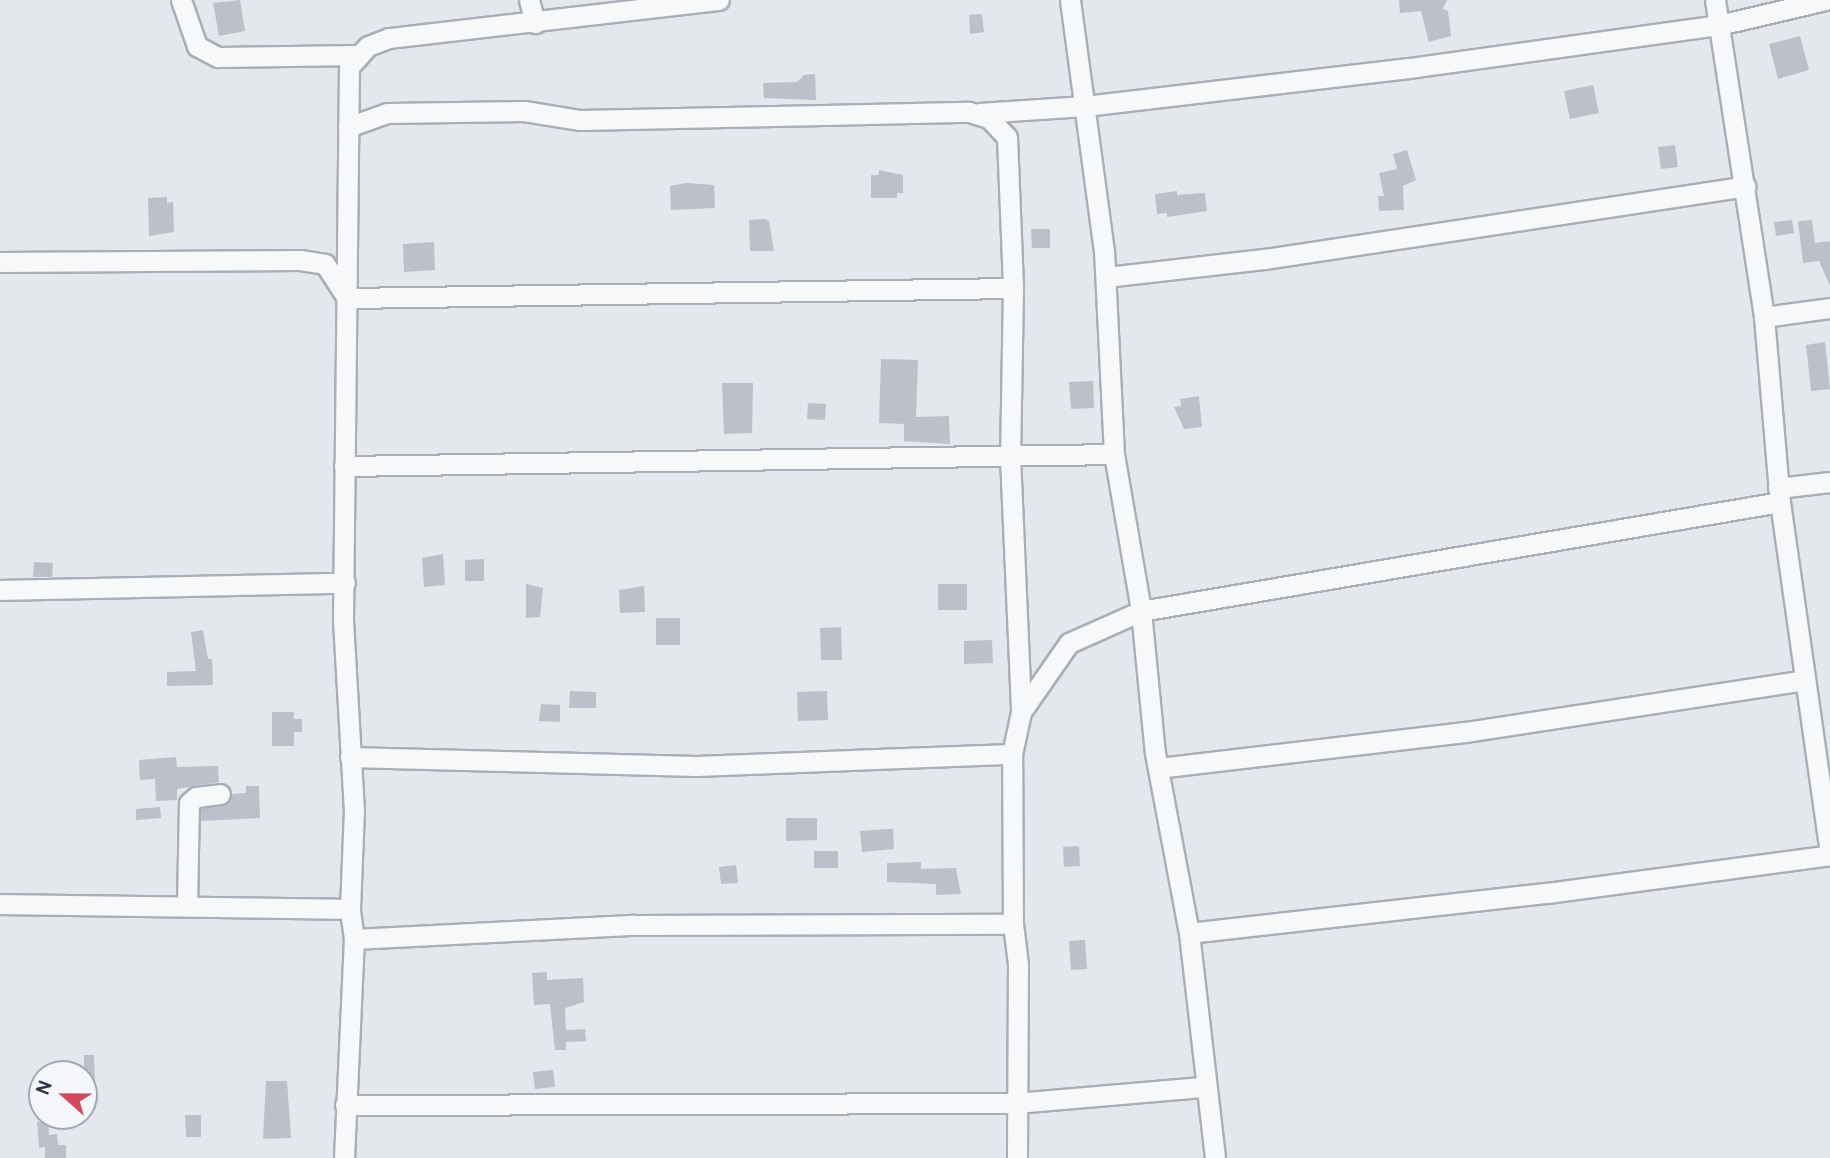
<!DOCTYPE html>
<style>
body{margin:0}
#map{position:relative;width:1830px;height:1158px;overflow:hidden;background:#e4e7ec;font-family:Overpass,sans-serif}
div>[style]{position:absolute}
.building>*{inset:0;background:#bbc0ca}
.roads{filter:drop-shadow(2px 0 #a9aeb7) drop-shadow(-2px 0 #a9aeb7) drop-shadow(0 2px #a9aeb7) drop-shadow(0 -2px #a9aeb7)}
.minor>*{height:19px;margin:-9.5px;padding:0 9.5px;transform-origin:9.5px;border-radius:9.5px;background:#f7f8fa}
span{translate:-50% -50%;white-space:nowrap;text-align:center;line-height:1.15;-webkit-text-stroke:7px #f4f6f9;paint-order:stroke}
.north{position:absolute;left:28px;top:1060px;width:70px;height:70px;box-sizing:border-box;background:#f4f6f9;border:2px solid #a4a8b1;border-radius:50%;rotate:291deg;font-size:19px;font-weight:700;line-height:28px;text-align:center;color:#2b3445}
.north::after{content:'';display:block;margin:auto;width:24px;height:32px;background:#d1495b;clip-path:polygon(50% 0,100% 100%,50% 72%,0 100%)}
</style>
<div id="map">
<div class="building">
<i style="clip-path:polygon(240px 0,245px 31px,219px 36px,213px 3px)"></i>
<i style="clip-path:polygon(1399px 0,1447px 0,1443px 9px,1448px 11px,1451px 36px,1429px 42px,1421px 11px,1400px 13px)"></i>
<i style="clip-path:polygon(982px 14px,984px 32px,970px 34px,969px 15px)"></i>
<i style="clip-path:polygon(1800px 36px,1809px 70px,1778px 79px,1769px 44px)"></i>
<i style="clip-path:polygon(815px 74px,816px 100px,764px 98px,763px 83px,797px 82px,804px 75px)"></i>
<i style="clip-path:polygon(1593px 85px,1599px 113px,1570px 119px,1564px 91px)"></i>
<i style="clip-path:polygon(1675px 145px,1678px 167px,1661px 169px,1658px 147px)"></i>
<i style="clip-path:polygon(1407px 150px,1416px 180px,1403px 186px,1404px 210px,1379px 211px,1378px 196px,1384px 196px,1379px 173px,1397px 169px,1393px 154px)"></i>
<i style="clip-path:polygon(879px 170px,903px 175px,903px 193px,897px 193px,897px 198px,871px 198px,871px 175px,879px 175px)"></i>
<i style="clip-path:polygon(686px 183px,714px 185px,715px 208px,671px 210px,670px 186px)"></i>
<i style="clip-path:polygon(1177px 191px,1177px 195px,1205px 193px,1207px 211px,1167px 217px,1167px 213px,1157px 214px,1155px 194px)"></i>
<i style="clip-path:polygon(167px 197px,167px 203px,173px 202px,174px 232px,149px 236px,148px 198px)"></i>
<i style="clip-path:polygon(765px 219px,769px 221px,774px 251px,750px 251px,749px 220px)"></i>
<i style="clip-path:polygon(1792px 220px,1794px 233px,1776px 236px,1774px 222px)"></i>
<i style="clip-path:polygon(1812px 220px,1815px 243px,1830px 241px,1830px 286px,1819px 261px,1803px 263px,1798px 221px)"></i>
<i style="clip-path:polygon(1031px 229px,1050px 229px,1050px 248px,1032px 248px)"></i>
<i style="clip-path:polygon(434px 242px,435px 270px,404px 272px,403px 244px)"></i>
<i style="clip-path:polygon(1825px 342px,1830px 389px,1811px 391px,1806px 345px)"></i>
<i style="clip-path:polygon(881px 359px,918px 360px,916px 417px,949px 416px,950px 444px,904px 441px,904px 424px,879px 423px)"></i>
<i style="clip-path:polygon(1093px 381px,1094px 408px,1071px 409px,1069px 382px)"></i>
<i style="clip-path:polygon(722px 383px,753px 383px,752px 433px,724px 434px)"></i>
<i style="clip-path:polygon(1199px 396px,1202px 427px,1184px 429px,1174px 407px,1181px 406px,1180px 399px)"></i>
<i style="clip-path:polygon(808px 403px,826px 404px,825px 420px,807px 419px)"></i>
<i style="clip-path:polygon(443px 554px,445px 585px,424px 587px,422px 558px)"></i>
<i style="clip-path:polygon(484px 559px,484px 581px,465px 581px,465px 560px)"></i>
<i style="clip-path:polygon(34px 562px,53px 563px,52px 577px,33px 577px)"></i>
<i style="clip-path:polygon(526px 584px,543px 588px,540px 617px,526px 618px)"></i>
<i style="clip-path:polygon(938px 584px,967px 584px,967px 610px,938px 610px)"></i>
<i style="clip-path:polygon(644px 586px,645px 612px,620px 613px,619px 590px)"></i>
<i style="clip-path:polygon(656px 618px,680px 618px,680px 645px,656px 645px)"></i>
<i style="clip-path:polygon(841px 627px,842px 660px,821px 660px,820px 628px)"></i>
<i style="clip-path:polygon(203px 630px,208px 659px,212px 659px,213px 685px,167px 686px,167px 672px,196px 671px,191px 632px)"></i>
<i style="clip-path:polygon(992px 640px,993px 663px,964px 664px,964px 641px)"></i>
<i style="clip-path:polygon(570px 691px,596px 692px,596px 708px,569px 708px)"></i>
<i style="clip-path:polygon(827px 691px,828px 720px,798px 721px,797px 692px)"></i>
<i style="clip-path:polygon(541px 704px,560px 705px,560px 722px,539px 721px)"></i>
<i style="clip-path:polygon(272px 712px,294px 712px,294px 719px,302px 719px,302px 732px,294px 732px,294px 746px,272px 746px)"></i>
<i style="clip-path:polygon(176px 757px,177px 767px,218px 766px,219px 782px,177px 789px,177px 800px,156px 801px,155px 779px,140px 780px,139px 760px)"></i>
<i style="clip-path:polygon(246px 786px,259px 786px,260px 818px,201px 821px,201px 809px,227px 804px,232px 794px,246px 793px)"></i>
<i style="clip-path:polygon(160px 807px,161px 818px,136px 820px,136px 809px)"></i>
<i style="clip-path:polygon(786px 818px,817px 818px,817px 840px,786px 841px)"></i>
<i style="clip-path:polygon(886px 829px,893px 829px,894px 849px,862px 852px,860px 831px)"></i>
<i style="clip-path:polygon(1079px 846px,1080px 866px,1064px 867px,1063px 847px)"></i>
<i style="clip-path:polygon(814px 851px,838px 851px,838px 868px,814px 868px)"></i>
<i style="clip-path:polygon(921px 862px,921px 869px,956px 868px,961px 894px,936px 895px,936px 884px,887px 882px,887px 863px)"></i>
<i style="clip-path:polygon(736px 865px,738px 883px,721px 884px,719px 867px)"></i>
<i style="clip-path:polygon(1085px 940px,1087px 969px,1071px 970px,1069px 941px)"></i>
<i style="clip-path:polygon(547px 972px,547px 980px,583px 978px,584px 1002px,565px 1008px,566px 1030px,585px 1029px,586px 1041px,566px 1042px,566px 1050px,555px 1050px,550px 1004px,534px 1005px,532px 973px)"></i>
<i style="clip-path:polygon(84px 1055px,94px 1055px,96px 1109px,84px 1109px)"></i>
<i style="clip-path:polygon(553px 1070px,555px 1087px,535px 1089px,533px 1072px)"></i>
<i style="clip-path:polygon(266px 1081px,287px 1081px,291px 1138px,263px 1139px)"></i>
<i style="clip-path:polygon(185px 1115px,201px 1115px,201px 1137px,186px 1137px)"></i>
<i style="clip-path:polygon(48px 1121px,49px 1135px,57px 1134px,58px 1145px,66px 1145px,66px 1158px,45px 1158px,45px 1147px,39px 1148px,37px 1122px)"></i>
</div>
<div class="roads">
<div class="minor">
<i style="left:181px;top:0;width:49px;rotate:70.8deg"></i>
<i style="left:197px;top:46px;width:24px;rotate:28deg"></i>
<i style="left:218px;top:57px;width:138px;rotate:-0.8deg"></i>
<i style="left:529px;top:0;width:24px;rotate:75deg"></i>
<i style="left:1070px;top:0;width:252px;rotate:82.3deg"></i>
<i style="left:1104px;top:250px;width:204px;rotate:87.2deg"></i>
<i style="left:1114px;top:454px;width:159px;rotate:80.2deg"></i>
<i style="left:1141px;top:611px;width:143px;rotate:84.4deg"></i>
<i style="left:1155px;top:753px;width:183px;rotate:79.3deg"></i>
<i style="left:1189px;top:933px;width:226px;rotate:83.4deg"></i>
<i style="left:1715px;top:0;width:321px;rotate:81.2deg"></i>
<i style="left:1764px;top:317px;width:186px;rotate:85.1deg"></i>
<i style="left:1780px;top:502px;width:357px;rotate:81.9deg"></i>
<i style="left:979px;top:113px;width:106px;rotate:-3.8deg"></i>
<i style="left:1085px;top:106px;width:326px;rotate:-6.7deg"></i>
<i style="left:1409px;top:68px;width:313px;rotate:-7.9deg"></i>
<i style="left:1719px;top:25px;width:110px;rotate:-13.2deg"></i>
<i style="left:348px;top:127px;width:41px;rotate:-19.7deg"></i>
<i style="left:387px;top:113px;width:137px;rotate:-0.8deg"></i>
<i style="left:524px;top:111px;width:57px;rotate:9.1deg"></i>
<i style="left:580px;top:120px;width:389px;rotate:-1.2deg"></i>
<i style="left:969px;top:112px;width:21px;rotate:17deg"></i>
<i style="left:989px;top:118px;width:26px;rotate:47deg"></i>
<i style="left:1007px;top:137px;width:151px;rotate:87.7deg"></i>
<i style="left:1013px;top:288px;width:168px;rotate:91deg"></i>
<i style="left:1010px;top:456px;width:256px;rotate:87.5deg"></i>
<i style="left:0;top:262px;width:300px;rotate:-0.4deg"></i>
<i style="left:300px;top:260px;width:25px;rotate:9deg"></i>
<i style="left:325px;top:264px;width:40px;rotate:57.1deg"></i>
<i style="left:347px;top:298px;width:666px;rotate:-0.86deg"></i>
<i style="left:1106px;top:277px;width:160px;rotate:-6.5deg"></i>
<i style="left:1265px;top:259px;width:486px;rotate:-8.6deg"></i>
<i style="left:1764px;top:317px;width:67px;rotate:-7.8deg"></i>
<i style="left:344px;top:466px;width:770px;rotate:-0.89deg"></i>
<i style="left:1778px;top:488px;width:52px;rotate:-6.6deg"></i>
<i style="left:0;top:590px;width:345px;rotate:-1.2deg"></i>
<i style="left:350px;top:757px;width:346px;rotate:1.5deg"></i>
<i style="left:696px;top:766px;width:316px;rotate:-2.2deg"></i>
<i style="left:1158px;top:768px;width:310px;rotate:-6.7deg"></i>
<i style="left:1466px;top:732px;width:343px;rotate:-8.7deg"></i>
<i style="left:0;top:904px;width:350px;rotate:0.8deg"></i>
<i style="left:187px;top:905px;width:102px;rotate:-88.9deg"></i>
<i style="left:189px;top:803px;width:9px;rotate:-41deg"></i>
<i style="left:196px;top:797px;width:24px;rotate:-7deg"></i>
<i style="left:1013px;top:924px;width:40px;rotate:82.9deg"></i>
<i style="left:1018px;top:964px;width:194px;rotate:90.3deg"></i>
<i style="left:1189px;top:933px;width:360px;rotate:-6.4deg"></i>
<i style="left:1547px;top:893px;width:286px;rotate:-7.6deg"></i>
<i style="left:354px;top:939px;width:281px;rotate:-2.9deg"></i>
<i style="left:635px;top:925px;width:378px;rotate:-0.2deg"></i>
<i style="left:1013px;top:924px;width:170px;rotate:-90.3deg"></i>
<i style="left:1012px;top:754px;width:43px;rotate:-77.9deg"></i>
<i style="left:1021px;top:712px;width:84px;rotate:-55.2deg"></i>
<i style="left:1069px;top:643px;width:79px;rotate:-24deg"></i>
<i style="left:1141px;top:611px;width:648px;rotate:-9.68deg"></i>
<i style="left:345px;top:1105px;width:671px;rotate:-0.17deg"></i>
<i style="left:1016px;top:1103px;width:189px;rotate:-4.9deg"></i>
<i style="left:344px;top:1158px;width:219px;rotate:-87.4deg"></i>
<i style="left:354px;top:939px;width:30px;rotate:-98deg"></i>
<i style="left:350px;top:909px;width:98px;rotate:-87.7deg"></i>
<i style="left:354px;top:811px;width:191px;rotate:-93.3deg"></i>
<i style="left:343px;top:620px;width:553px;rotate:-89.38deg"></i>
<i style="left:349px;top:67px;width:28px;rotate:-48deg"></i>
<i style="left:368px;top:46px;width:22px;rotate:-21deg"></i>
<i style="left:389px;top:38px;width:332px;rotate:-6.6deg"></i>
</div>
</div>
<div class="north">N</div>
</div>
